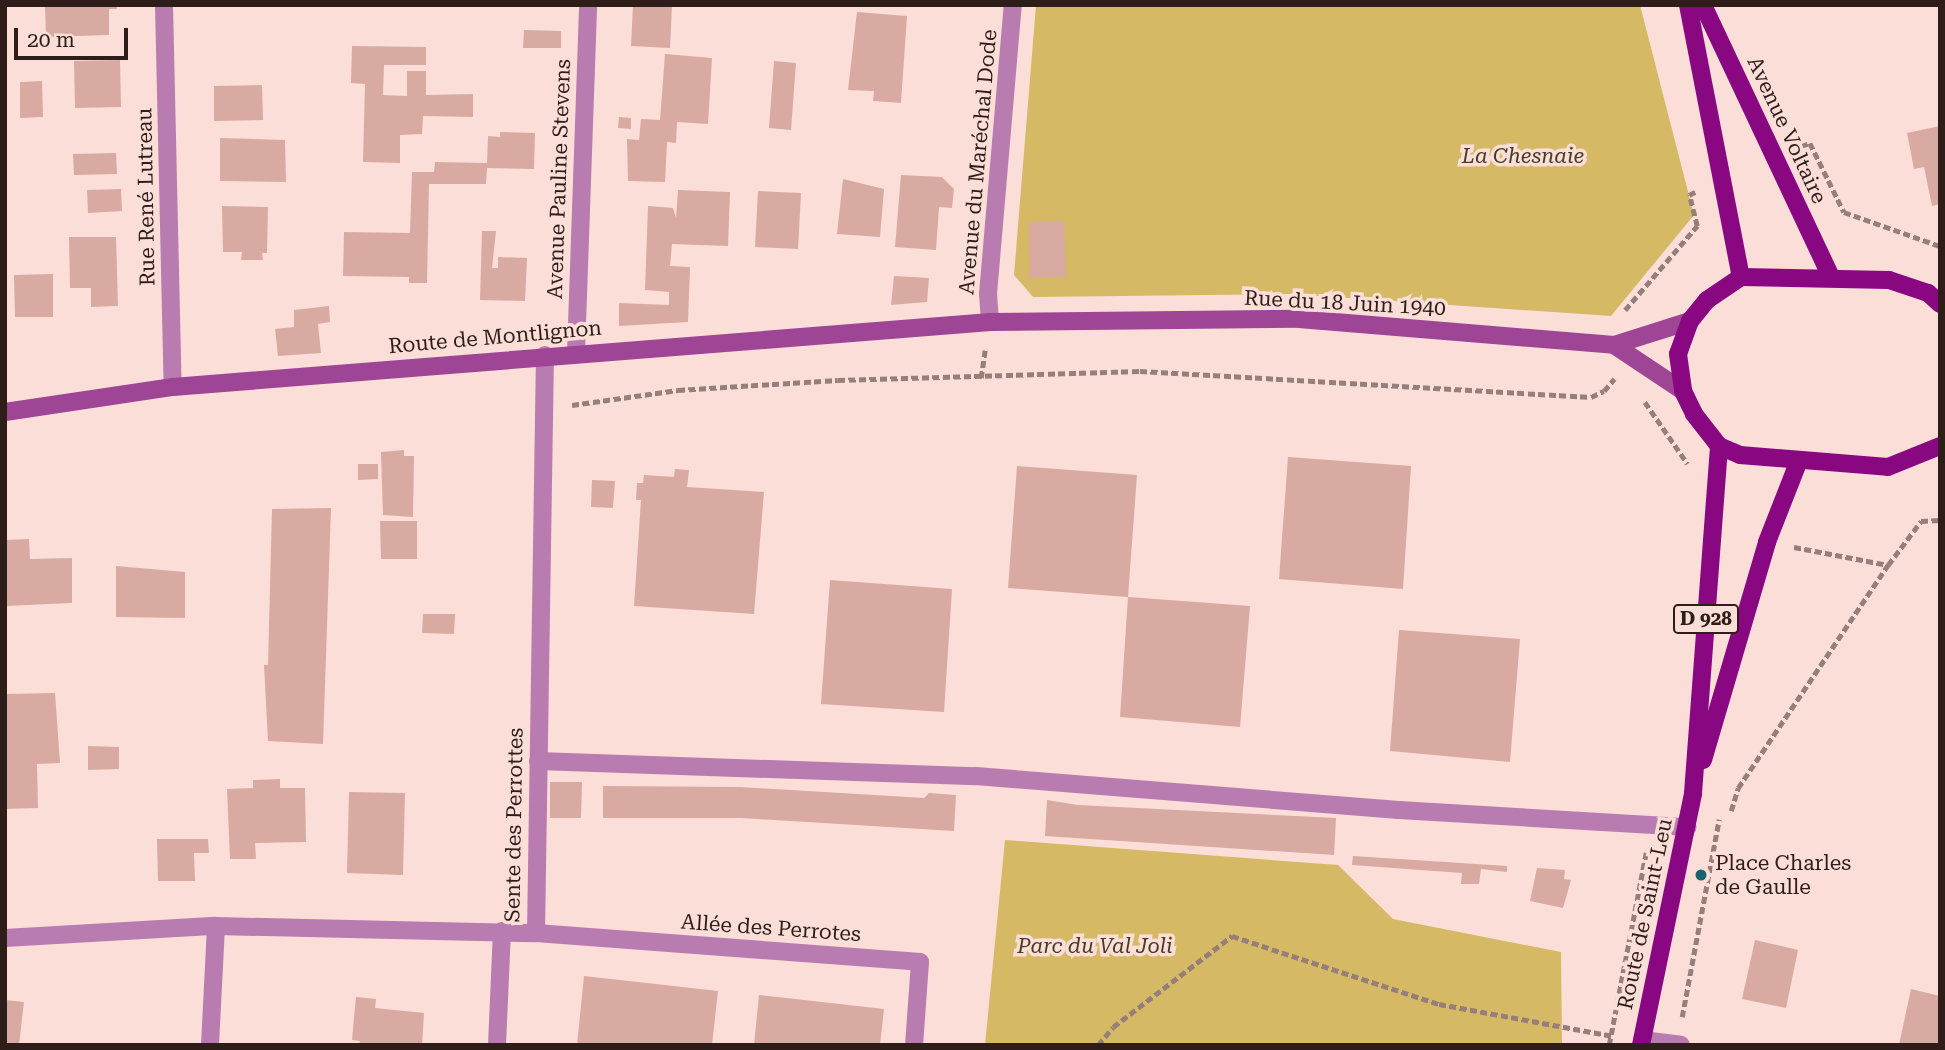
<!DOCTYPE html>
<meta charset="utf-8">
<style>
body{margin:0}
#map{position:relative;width:1945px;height:1050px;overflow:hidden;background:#fbded8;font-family:"Roboto Serif",serif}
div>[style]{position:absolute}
.green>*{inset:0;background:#d5b964}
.building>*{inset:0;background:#d9aaa1}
.path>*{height:4.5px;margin-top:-2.25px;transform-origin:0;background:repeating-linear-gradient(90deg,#967f7a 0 7px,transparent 0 10.5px)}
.service>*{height:18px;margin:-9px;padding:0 9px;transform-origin:9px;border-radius:9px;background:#b97cb1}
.pedestrian>*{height:18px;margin:-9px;padding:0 9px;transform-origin:9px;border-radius:9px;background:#b97cb1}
.minor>*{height:18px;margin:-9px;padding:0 9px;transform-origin:9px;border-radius:9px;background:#b97cb1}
.secondary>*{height:18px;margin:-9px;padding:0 9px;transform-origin:9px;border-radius:9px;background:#9e4596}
.primary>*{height:18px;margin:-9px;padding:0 9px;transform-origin:9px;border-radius:9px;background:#890881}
.dots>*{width:19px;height:19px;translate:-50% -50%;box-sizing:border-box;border:4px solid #fbded8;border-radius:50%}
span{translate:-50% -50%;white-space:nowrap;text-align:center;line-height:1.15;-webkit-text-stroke:7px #fbded8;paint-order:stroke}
.shield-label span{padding:2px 5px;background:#fbded8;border:2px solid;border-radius:5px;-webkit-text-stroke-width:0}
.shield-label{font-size:19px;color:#2e1d19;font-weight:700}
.street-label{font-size:21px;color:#2e1d19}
.park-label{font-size:21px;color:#453d24;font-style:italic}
.poi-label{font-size:21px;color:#2e1d19}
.left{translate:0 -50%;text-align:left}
.frame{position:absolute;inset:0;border:7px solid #2e1d19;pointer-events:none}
.scale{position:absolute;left:14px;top:28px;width:114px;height:32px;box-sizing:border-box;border:4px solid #2e1d19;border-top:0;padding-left:9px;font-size:21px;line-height:24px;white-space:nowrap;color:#2e1d19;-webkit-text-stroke:5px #fbded8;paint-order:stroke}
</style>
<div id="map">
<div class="green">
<i style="clip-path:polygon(1036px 5px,1640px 5px,1694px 215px,1611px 316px,1290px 294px,1033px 297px,1014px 275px)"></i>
<i style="clip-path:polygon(1005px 840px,1338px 865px,1393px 919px,1561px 952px,1562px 1045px,985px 1045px)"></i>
</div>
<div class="building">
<i style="clip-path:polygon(45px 5px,117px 5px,117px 9px,109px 9px,109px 35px,46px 37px)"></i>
<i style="clip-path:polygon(633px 5px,672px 5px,670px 48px,631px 46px)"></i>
<i style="clip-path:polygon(857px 12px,907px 16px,901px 103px,873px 101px,874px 91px,848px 90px)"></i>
<i style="clip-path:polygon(524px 30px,561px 31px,561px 48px,523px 48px)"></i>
<i style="clip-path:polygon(352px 46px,426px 47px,426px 65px,384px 65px,383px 95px,407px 96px,407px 71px,426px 71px,426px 95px,473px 94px,473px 117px,423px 116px,422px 134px,400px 135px,400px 163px,363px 162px,365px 84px,351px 83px)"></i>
<i style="clip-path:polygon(665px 54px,712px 58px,708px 124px,677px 122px,676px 143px,667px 142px,665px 182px,628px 181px,627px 139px,639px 140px,641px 119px,660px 120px)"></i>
<i style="clip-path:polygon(120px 60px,121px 107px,75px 108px,74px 61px)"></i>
<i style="clip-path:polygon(774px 61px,796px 63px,791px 130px,769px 128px)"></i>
<i style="clip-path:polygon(42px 81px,43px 117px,20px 118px,20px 82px)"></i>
<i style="clip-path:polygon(262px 85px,263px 120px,214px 121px,214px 86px)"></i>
<i style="clip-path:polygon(619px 117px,631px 118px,631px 129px,618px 128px)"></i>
<i style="clip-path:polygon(1940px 126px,1940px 204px,1932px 206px,1924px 167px,1914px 169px,1907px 133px)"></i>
<i style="clip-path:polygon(500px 132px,535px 133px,534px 169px,487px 168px,486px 184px,429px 184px,427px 283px,409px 283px,409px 277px,343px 276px,344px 232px,410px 233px,412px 172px,434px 172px,435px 162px,487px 163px,488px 136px,500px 137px)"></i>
<i style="clip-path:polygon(220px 138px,285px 140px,286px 182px,220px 181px)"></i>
<i style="clip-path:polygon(116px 153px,117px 174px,74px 175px,73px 154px)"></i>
<i style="clip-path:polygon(901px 175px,942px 177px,954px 189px,952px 208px,939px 207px,936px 250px,895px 247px)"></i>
<i style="clip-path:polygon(843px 179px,884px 189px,880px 237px,837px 234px)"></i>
<i style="clip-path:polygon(121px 189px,122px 211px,88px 213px,87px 190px)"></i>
<i style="clip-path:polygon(678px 190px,730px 192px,728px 246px,672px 244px,670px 266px,690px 267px,688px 322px,619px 326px,619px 303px,669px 305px,669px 292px,645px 290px,648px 206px,673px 208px,676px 218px)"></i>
<i style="clip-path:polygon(758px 191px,801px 193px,798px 249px,755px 247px)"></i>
<i style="clip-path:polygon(222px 206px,268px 207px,267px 253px,262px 253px,263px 260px,241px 260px,242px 252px,223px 252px)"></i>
<i style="clip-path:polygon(1064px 221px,1066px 277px,1030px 278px,1029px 222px)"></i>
<i style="clip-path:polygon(482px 231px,496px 231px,492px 268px,498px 268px,498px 257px,527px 258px,525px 301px,480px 300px)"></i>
<i style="clip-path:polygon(69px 237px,116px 237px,118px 306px,91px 307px,91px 288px,70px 288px)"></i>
<i style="clip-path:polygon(53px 274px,53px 317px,15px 317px,14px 275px)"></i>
<i style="clip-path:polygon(894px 276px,929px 278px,927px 302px,891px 305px)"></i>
<i style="clip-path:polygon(329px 306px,330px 322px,318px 324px,321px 353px,278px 356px,275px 329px,294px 327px,294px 310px)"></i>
<i style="clip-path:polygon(404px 450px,404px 456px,414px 456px,413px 517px,383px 515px,381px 452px)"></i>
<i style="clip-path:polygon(1288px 457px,1411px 466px,1403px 589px,1279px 579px)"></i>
<i style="clip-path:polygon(358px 464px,378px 464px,378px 479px,358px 480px)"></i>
<i style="clip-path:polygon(1017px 466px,1137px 475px,1128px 597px,1008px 588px)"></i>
<i style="clip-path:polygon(675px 469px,689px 470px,687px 487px,764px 492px,754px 614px,634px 606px,641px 500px,636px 500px,637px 483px,643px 483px,644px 475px,674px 477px)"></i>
<i style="clip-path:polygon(592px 480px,615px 481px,613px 508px,591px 507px)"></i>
<i style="clip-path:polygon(331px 508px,323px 744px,268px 741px,264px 665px,268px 665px,272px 509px)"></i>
<i style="clip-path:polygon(380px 521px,417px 521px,417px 559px,381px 559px)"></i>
<i style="clip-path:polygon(29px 539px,30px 559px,72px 558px,72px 603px,5px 606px,5px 540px)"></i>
<i style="clip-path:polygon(116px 566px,185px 572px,185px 618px,116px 617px)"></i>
<i style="clip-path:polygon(830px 580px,952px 589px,944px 712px,821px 704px)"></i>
<i style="clip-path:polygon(1128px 597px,1250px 606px,1240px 727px,1120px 717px)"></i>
<i style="clip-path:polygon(423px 614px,455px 614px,454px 634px,422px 633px)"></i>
<i style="clip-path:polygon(1399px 630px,1520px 639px,1510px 762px,1390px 751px)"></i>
<i style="clip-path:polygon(55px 693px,60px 763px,37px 764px,38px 808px,5px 809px,5px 694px)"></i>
<i style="clip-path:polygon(88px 746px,119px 747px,119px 769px,88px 770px)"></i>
<i style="clip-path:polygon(280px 779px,280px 788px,305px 788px,306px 842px,255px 843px,256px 859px,230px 859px,227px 789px,253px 788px,253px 780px)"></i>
<i style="clip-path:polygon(550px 782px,582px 782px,581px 818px,550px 818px)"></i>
<i style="clip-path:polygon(603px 786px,740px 787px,924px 798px,929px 793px,956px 795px,954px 831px,741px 818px,603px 818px)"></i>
<i style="clip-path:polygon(349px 792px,405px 793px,403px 875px,347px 873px)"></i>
<i style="clip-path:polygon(1047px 800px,1078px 805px,1336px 818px,1334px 855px,1045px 836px)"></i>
<i style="clip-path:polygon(157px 839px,208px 839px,209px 853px,194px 853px,195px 881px,158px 881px)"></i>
<i style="clip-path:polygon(1353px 856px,1507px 866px,1507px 872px,1481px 869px,1479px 884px,1461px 884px,1462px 873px,1352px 865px)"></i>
<i style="clip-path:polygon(1537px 868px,1565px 870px,1564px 879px,1571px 880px,1563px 908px,1530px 901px)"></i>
<i style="clip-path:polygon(1755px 940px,1798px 950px,1786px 1008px,1742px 999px)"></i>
<i style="clip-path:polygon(584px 976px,718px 991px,712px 1045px,577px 1045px)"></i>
<i style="clip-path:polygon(1911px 989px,1940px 996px,1940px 1045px,1899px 1045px)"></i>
<i style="clip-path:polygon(759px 995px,884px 1009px,880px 1045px,754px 1045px)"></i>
<i style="clip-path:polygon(356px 997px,376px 999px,375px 1008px,424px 1013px,422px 1045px,359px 1045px,360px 1041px,352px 1040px)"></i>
<i style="clip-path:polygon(5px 1000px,24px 1002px,19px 1045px,5px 1045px)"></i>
</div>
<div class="path">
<i style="left:1801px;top:146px;width:9px;rotate:-18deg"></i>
<i style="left:1810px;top:143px;width:77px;rotate:63.8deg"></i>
<i style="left:1844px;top:212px;width:102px;rotate:19.5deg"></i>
<i style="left:1625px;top:310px;width:111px;rotate:-49.4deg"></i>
<i style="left:1697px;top:226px;width:32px;rotate:-104deg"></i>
<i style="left:1689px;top:195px;width:9px;rotate:-27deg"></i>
<i style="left:981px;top:378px;width:28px;rotate:-82deg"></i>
<i style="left:1645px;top:402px;width:75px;rotate:55.3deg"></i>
<i style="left:572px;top:405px;width:107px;rotate:-8.1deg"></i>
<i style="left:678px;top:390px;width:160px;rotate:-3.6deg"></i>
<i style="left:838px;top:380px;width:302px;rotate:-1.7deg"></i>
<i style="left:1140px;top:371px;width:452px;rotate:3.3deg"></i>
<i style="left:1591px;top:397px;width:14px;rotate:-25deg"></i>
<i style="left:1604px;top:391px;width:16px;rotate:-50deg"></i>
<i style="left:1794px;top:547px;width:96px;rotate:10.8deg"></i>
<i style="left:1888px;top:565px;width:55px;rotate:-53.1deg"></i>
<i style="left:1921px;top:521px;width:19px;rotate:-3deg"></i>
<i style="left:1731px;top:811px;width:24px;rotate:-73deg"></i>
<i style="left:1738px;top:788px;width:269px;rotate:-56.1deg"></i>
<i style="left:1682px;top:1017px;width:201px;rotate:-79.4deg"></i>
<i style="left:1098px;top:1045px;width:23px;rotate:-50deg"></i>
<i style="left:1113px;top:1027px;width:150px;rotate:-37.4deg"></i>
<i style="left:1232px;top:936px;width:218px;rotate:18.2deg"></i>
<i style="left:1439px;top:1004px;width:177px;rotate:10.4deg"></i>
<i style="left:1609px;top:1045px;width:196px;rotate:-79.1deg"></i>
</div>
<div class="service">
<i style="left:538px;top:761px;width:438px;rotate:2deg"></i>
<i style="left:976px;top:776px;width:424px;rotate:4.6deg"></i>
<i style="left:1399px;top:810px;width:289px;rotate:3.4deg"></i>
<i style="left:1642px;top:1040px;width:39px;rotate:7deg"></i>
<i style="left:210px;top:1045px;width:119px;rotate:-87.1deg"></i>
</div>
<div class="pedestrian">
<i style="left:497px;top:1045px;width:114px;rotate:-87.5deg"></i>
</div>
<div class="minor">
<i style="left:164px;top:5px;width:382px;rotate:88.7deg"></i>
<i style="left:990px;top:322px;width:28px;rotate:-94deg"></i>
<i style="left:988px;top:294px;width:290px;rotate:-85.1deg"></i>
<i style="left:576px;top:353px;width:348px;rotate:-88deg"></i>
<i style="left:536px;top:933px;width:385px;rotate:4.3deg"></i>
<i style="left:920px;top:962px;width:83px;rotate:94.1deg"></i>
<i style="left:5px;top:938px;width:211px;rotate:-3.3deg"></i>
<i style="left:216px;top:926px;width:320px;rotate:1.3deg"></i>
<i style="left:536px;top:933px;width:578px;rotate:-89.11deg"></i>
</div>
<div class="secondary">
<i style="left:1614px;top:345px;width:80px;rotate:-17.5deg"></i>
<i style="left:5px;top:412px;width:170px;rotate:-8.5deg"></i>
<i style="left:173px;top:387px;width:820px;rotate:-4.55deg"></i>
<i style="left:990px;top:322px;width:309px;rotate:-0.6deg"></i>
<i style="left:1299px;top:319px;width:316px;rotate:4.7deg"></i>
<i style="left:1614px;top:345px;width:83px;rotate:33.7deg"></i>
</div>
<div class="primary">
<i style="left:1688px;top:5px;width:277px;rotate:79deg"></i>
<i style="left:1703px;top:5px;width:298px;rotate:64.8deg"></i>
<i style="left:1940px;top:304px;width:16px;rotate:-137deg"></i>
<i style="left:1928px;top:293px;width:41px;rotate:-161.6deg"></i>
<i style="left:1889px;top:280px;width:148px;rotate:-178.8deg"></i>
<i style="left:1741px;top:277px;width:41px;rotate:145.9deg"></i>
<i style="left:1707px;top:300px;width:27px;rotate:129deg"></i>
<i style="left:1690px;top:321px;width:35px;rotate:110deg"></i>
<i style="left:1678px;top:354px;width:37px;rotate:82deg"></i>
<i style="left:1683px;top:391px;width:25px;rotate:64deg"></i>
<i style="left:1694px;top:414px;width:41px;rotate:52deg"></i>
<i style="left:1719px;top:446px;width:23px;rotate:23deg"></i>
<i style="left:1740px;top:455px;width:148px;rotate:4.6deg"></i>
<i style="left:1888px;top:467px;width:56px;rotate:-22deg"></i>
<i style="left:1703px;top:760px;width:227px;rotate:-73.6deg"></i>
<i style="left:1767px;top:542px;width:85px;rotate:-68.6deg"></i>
<i style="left:1641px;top:1045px;width:257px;rotate:-78.3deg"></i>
<i style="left:1693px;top:793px;width:348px;rotate:-85.7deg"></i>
</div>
<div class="dots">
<i style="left:1701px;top:875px;background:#1a6470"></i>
</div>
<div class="shield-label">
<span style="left:1706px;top:619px">D 928</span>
</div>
<div class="street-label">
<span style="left:1787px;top:130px;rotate:65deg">Avenue Voltaire</span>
<span style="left:978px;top:162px;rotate:-85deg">Avenue du Maréchal Dode</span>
<span style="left:559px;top:179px;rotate:-88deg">Avenue Pauline Stevens</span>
<span style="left:146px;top:197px;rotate:-91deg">Rue René Lutreau</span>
<span style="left:1345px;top:303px;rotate:3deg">Rue du 18 Juin 1940</span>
<span style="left:495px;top:337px;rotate:-5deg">Route de Montlignon</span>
<span style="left:514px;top:825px;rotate:-89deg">Sente des Perrottes</span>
<span style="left:1645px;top:914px;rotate:-78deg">Route de Saint-Leu</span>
<span style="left:771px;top:928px;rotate:4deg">Allée des Perrotes</span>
</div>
<div class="park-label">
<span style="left:1523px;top:156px">La Chesnaie</span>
<span style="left:1095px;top:946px">Parc du Val Joli</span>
</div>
<div class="poi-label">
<span class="left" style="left:1715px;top:875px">Place Charles<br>de Gaulle</span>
</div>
<div class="frame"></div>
<div class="scale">20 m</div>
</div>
